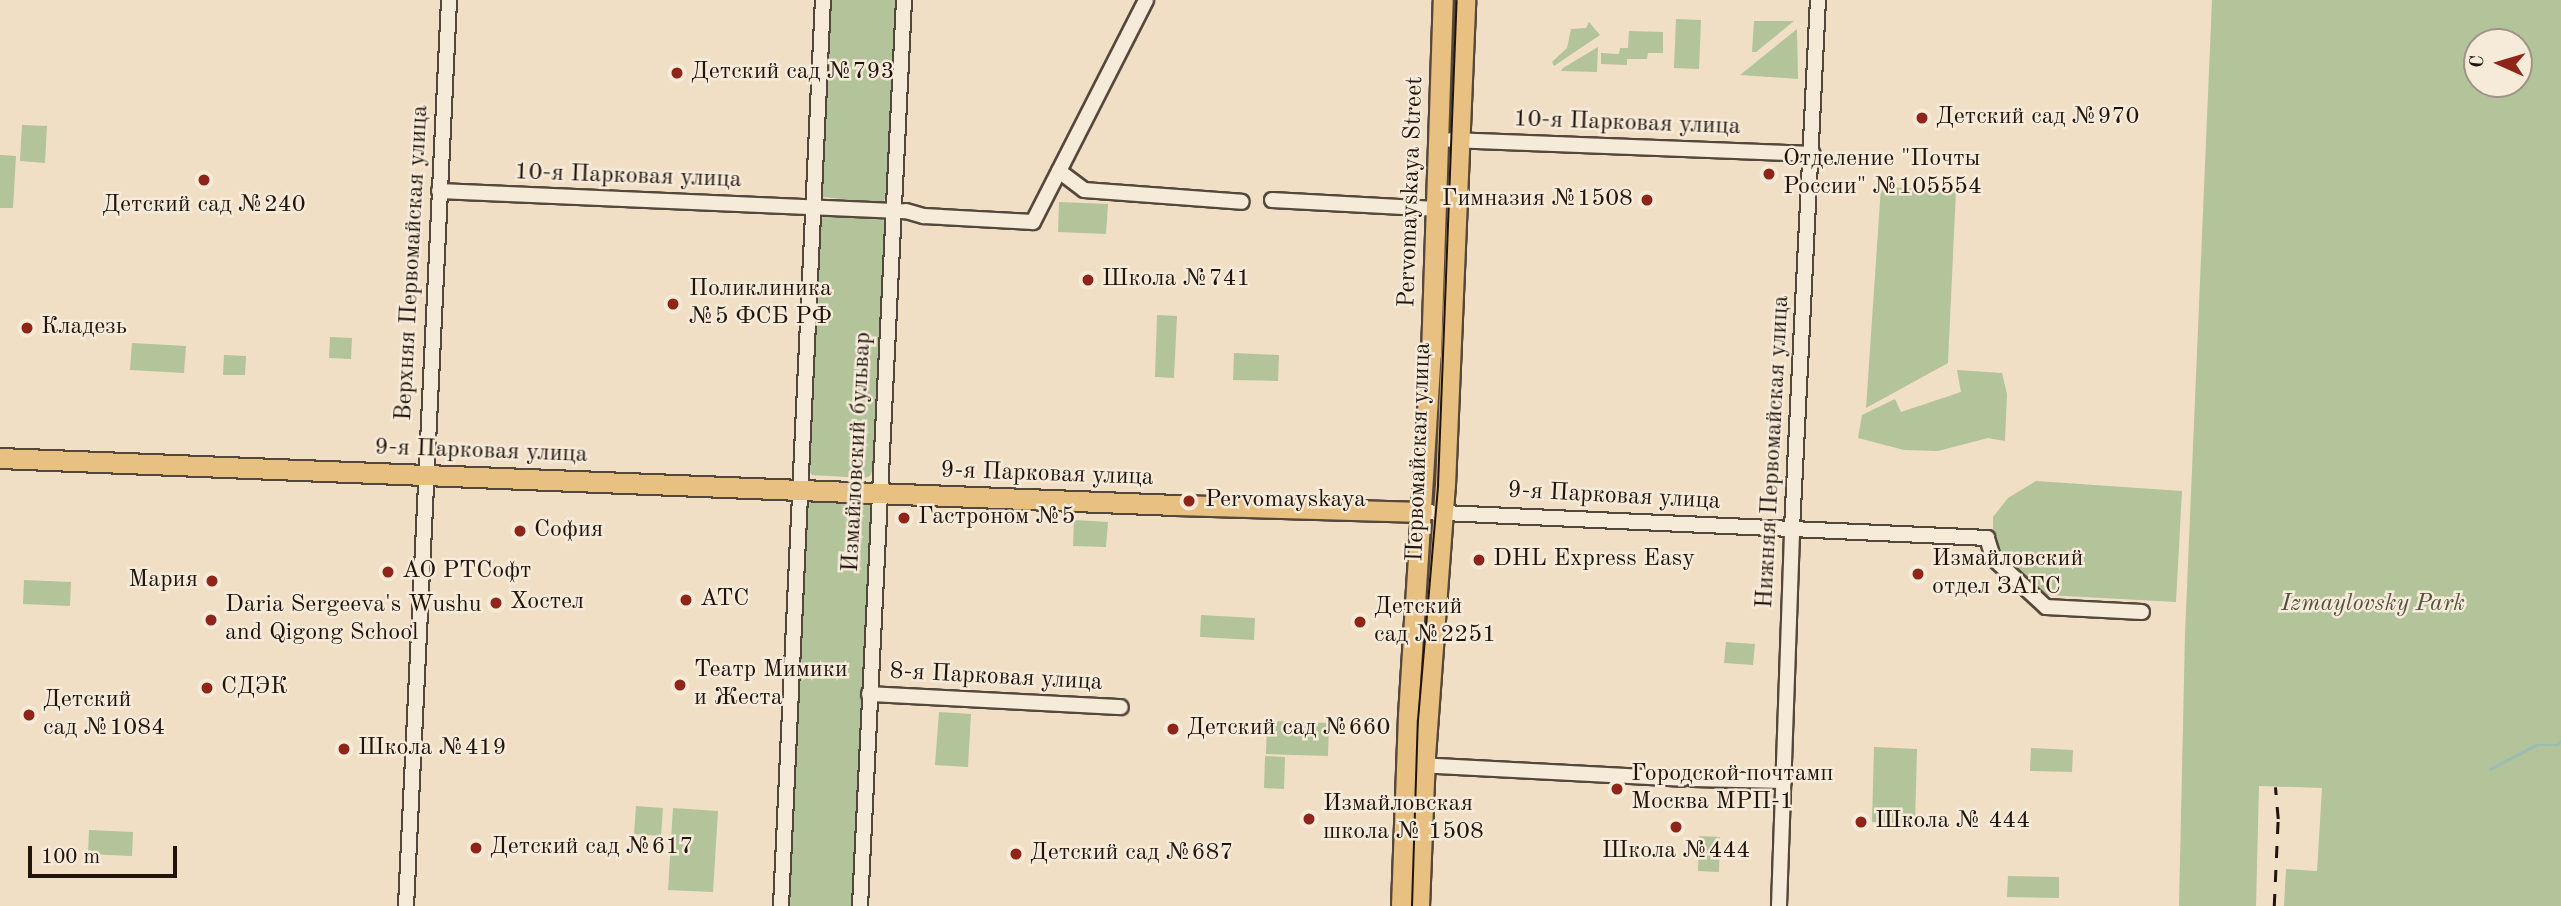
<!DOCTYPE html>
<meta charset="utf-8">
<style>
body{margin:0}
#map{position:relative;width:2561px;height:906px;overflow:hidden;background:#f1dfc5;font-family:"Old Standard TT",serif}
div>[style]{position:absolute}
.green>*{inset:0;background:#b3c39a}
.stream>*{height:2.5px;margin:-1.25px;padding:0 1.25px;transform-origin:1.25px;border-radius:1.25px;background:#9bbdb3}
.roads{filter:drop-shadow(2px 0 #54473b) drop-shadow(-2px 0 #54473b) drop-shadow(0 2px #54473b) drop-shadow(0 -2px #54473b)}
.minor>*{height:14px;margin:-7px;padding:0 7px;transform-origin:7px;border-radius:7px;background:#f6ead9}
.major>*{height:19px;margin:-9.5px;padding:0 9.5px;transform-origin:9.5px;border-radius:9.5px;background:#e8c082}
.tram>*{height:2px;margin:-1px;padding:0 1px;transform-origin:1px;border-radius:1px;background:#20140d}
.rail>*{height:2.5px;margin-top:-1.25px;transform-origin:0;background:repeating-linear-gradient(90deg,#20140d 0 12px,transparent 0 24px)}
.dots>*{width:19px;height:19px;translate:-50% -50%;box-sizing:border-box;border:4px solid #f6ead9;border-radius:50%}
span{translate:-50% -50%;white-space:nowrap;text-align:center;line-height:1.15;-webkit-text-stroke:5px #f6ead9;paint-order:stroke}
.poi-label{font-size:24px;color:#20140d}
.left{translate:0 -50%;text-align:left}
.right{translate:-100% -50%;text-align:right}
.street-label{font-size:24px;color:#20140d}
.park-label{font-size:24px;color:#53513e;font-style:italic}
.north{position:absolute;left:2463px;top:28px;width:70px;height:70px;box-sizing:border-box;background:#f6ead9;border:2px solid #a09487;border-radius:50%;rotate:274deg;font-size:19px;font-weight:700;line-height:28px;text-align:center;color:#20140d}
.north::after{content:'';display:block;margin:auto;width:24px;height:32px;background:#8f2418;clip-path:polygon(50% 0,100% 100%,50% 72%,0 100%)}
.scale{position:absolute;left:28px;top:846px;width:149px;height:32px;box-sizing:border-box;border:4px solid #20140d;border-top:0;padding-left:9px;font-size:21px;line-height:24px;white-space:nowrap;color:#20140d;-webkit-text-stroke:5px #f6ead9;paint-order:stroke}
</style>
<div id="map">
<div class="green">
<i style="clip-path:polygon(831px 0,898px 0,888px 194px,882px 203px,822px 197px)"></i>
<i style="clip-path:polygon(evenodd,2212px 0,2561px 0,2561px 906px,2284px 906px,2286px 869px,2317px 871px,2322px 788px,2259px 786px,2256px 906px,2179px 906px,2185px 634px,2212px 0,2477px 42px,2519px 42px,2519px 84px,2477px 84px,2477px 42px)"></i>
<i style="clip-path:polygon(1676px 19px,1701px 20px,1699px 69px,1674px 68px)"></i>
<i style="clip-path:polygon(1754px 21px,1794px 21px,1756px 52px,1752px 52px)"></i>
<i style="clip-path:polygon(1589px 22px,1600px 35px,1554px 66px,1552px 62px,1567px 48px,1571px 29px,1586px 28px)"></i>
<i style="clip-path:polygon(1797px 29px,1798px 79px,1740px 75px)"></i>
<i style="clip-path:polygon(1629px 31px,1663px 32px,1663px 53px,1648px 53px,1647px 59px,1627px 59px,1627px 65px,1601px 64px,1601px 53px,1619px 54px,1620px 48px,1628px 48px)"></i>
<i style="clip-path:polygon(1598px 47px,1597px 72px,1561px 71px,1563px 68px)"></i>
<i style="clip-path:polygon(22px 125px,47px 126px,45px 163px,20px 161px)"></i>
<i style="clip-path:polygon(0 155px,16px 156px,13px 208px,0 208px)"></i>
<i style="clip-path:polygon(1881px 187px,1956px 190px,1948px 363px,1866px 408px)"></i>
<i style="clip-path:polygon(1059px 202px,1108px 204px,1106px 234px,1058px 232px)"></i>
<i style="clip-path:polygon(825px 215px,879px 216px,886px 224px,874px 467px,870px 476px,864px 478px,812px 475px,807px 468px,818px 223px)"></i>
<i style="clip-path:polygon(1157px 315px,1177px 316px,1174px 378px,1155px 377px)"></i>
<i style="clip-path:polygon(330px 337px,352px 338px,351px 359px,329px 358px)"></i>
<i style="clip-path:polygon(132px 343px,186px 346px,184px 373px,130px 370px)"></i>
<i style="clip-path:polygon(1234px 353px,1279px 355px,1278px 381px,1233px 380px)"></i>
<i style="clip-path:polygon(224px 355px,246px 356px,245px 375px,223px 375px)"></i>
<i style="clip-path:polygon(1957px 370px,2002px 373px,2007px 394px,2005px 441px,1988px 438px,1938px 451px,1904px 450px,1858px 438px,1862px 415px,1895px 399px,1901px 412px,1961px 392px)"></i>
<i style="clip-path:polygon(2036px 481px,2182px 491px,2176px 602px,2048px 595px,2000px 556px,1993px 542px,1993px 517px,2008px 498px)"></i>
<i style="clip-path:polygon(806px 498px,868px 500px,871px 504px,853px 906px,785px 906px)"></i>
<i style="clip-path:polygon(1074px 520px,1108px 522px,1106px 547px,1073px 546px)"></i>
<i style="clip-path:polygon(24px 580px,71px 582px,70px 606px,23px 604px)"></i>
<i style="clip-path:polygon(1201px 615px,1255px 618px,1254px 640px,1200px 637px)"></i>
<i style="clip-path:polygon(1726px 642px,1755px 644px,1753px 665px,1724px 663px)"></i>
<i style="clip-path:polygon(939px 712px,971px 714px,968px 767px,935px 765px)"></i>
<i style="clip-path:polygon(1267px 721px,1329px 723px,1328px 756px,1266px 754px)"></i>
<i style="clip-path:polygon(1874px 747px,1917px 749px,1915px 824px,1872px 822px)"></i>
<i style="clip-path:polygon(2031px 748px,2073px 750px,2072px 772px,2030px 771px)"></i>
<i style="clip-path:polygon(1265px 756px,1285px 757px,1284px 789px,1264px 788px)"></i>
<i style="clip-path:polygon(636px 806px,663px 808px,661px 836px,634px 834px)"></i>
<i style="clip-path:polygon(673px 808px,718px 811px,713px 892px,668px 890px)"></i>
<i style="clip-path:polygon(89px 830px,133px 832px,132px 856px,88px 854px)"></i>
<i style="clip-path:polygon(1699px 836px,1720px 837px,1719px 872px,1698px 871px)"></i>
<i style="clip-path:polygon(2008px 876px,2059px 877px,2059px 898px,2007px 897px)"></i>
</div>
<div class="stream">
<i style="left:2490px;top:769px;width:52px;rotate:-27.6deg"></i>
<i style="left:2536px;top:745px;width:20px"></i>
<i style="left:2556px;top:745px;width:6px;rotate:-39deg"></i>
</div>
<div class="roads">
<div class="minor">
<i style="left:1451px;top:140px;width:362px;rotate:2.2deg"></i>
<i style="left:1059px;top:171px;width:31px;rotate:37deg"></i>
<i style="left:1084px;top:190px;width:158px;rotate:4.3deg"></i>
<i style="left:439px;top:191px;width:467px;rotate:2.5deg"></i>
<i style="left:906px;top:211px;width:19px;rotate:16deg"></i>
<i style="left:924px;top:216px;width:109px;rotate:3.2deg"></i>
<i style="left:1033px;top:222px;width:249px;rotate:-63deg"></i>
<i style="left:1272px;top:200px;width:164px;rotate:3.1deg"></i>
<i style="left:1422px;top:512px;width:566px;rotate:2.63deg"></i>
<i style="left:1987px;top:538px;width:21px;rotate:73deg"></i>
<i style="left:1993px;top:558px;width:72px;rotate:42.8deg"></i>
<i style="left:2046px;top:607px;width:96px;rotate:3deg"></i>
<i style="left:869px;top:694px;width:252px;rotate:3deg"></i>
<i style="left:1418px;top:765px;width:265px;rotate:3deg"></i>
<i style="left:1693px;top:779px;width:91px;rotate:1.3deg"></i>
<i style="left:406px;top:906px;width:907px;rotate:-87.28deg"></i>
<i style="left:781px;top:906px;width:907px;rotate:-87.35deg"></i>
<i style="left:860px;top:906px;width:907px;rotate:-87.22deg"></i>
<i style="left:1779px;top:906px;width:377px;rotate:-88deg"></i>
<i style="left:1792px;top:529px;width:530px;rotate:-87.19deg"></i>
</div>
<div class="major">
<i style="left:0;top:458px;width:1177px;rotate:2.29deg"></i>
<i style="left:1176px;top:505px;width:246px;rotate:1.6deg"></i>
<i style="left:1401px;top:906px;width:191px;rotate:-87.9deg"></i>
<i style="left:1408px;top:715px;width:362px;rotate:-86.4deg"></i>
<i style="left:1431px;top:354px;width:354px;rotate:-88.1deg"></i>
<i style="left:1419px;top:906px;width:150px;rotate:-87.7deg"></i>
<i style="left:1425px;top:756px;width:272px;rotate:-85.8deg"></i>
<i style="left:1445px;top:485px;width:485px;rotate:-87.6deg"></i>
</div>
</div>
<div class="tram">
<i style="left:1412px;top:906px;width:186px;rotate:-88.2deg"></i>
<i style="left:1418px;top:720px;width:236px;rotate:-85.1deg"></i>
<i style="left:1438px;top:485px;width:485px;rotate:-87.8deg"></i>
</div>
<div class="rail">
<i style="left:2274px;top:906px;width:87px;rotate:-87.4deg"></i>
<i style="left:2278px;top:819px;width:32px;rotate:-95deg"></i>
</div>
<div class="dots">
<i style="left:677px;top:73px;background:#8f2418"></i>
<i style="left:1922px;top:118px;background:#8f2418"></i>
<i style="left:1769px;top:174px;background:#8f2418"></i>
<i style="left:204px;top:180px;background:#8f2418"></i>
<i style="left:1647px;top:200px;background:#8f2418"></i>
<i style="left:1088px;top:280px;background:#8f2418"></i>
<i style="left:673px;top:304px;background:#8f2418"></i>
<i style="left:27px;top:328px;background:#8f2418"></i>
<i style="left:1189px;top:501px;background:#8f2418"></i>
<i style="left:904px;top:518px;background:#8f2418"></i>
<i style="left:520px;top:531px;background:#8f2418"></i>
<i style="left:1479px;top:560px;background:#8f2418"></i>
<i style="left:388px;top:572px;background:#8f2418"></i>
<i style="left:1918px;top:574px;background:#8f2418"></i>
<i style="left:212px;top:581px;background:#8f2418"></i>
<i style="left:686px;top:600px;background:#8f2418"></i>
<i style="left:496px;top:603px;background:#8f2418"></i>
<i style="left:211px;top:620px;background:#8f2418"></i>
<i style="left:1360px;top:622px;background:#8f2418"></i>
<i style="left:680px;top:685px;background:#8f2418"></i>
<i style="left:207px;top:688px;background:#8f2418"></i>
<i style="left:29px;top:715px;background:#8f2418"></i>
<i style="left:1173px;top:729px;background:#8f2418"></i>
<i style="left:344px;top:749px;background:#8f2418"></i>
<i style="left:1617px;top:789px;background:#8f2418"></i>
<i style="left:1309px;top:819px;background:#8f2418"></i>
<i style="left:1861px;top:822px;background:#8f2418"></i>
<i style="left:1676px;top:827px;background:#8f2418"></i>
<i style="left:476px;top:848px;background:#8f2418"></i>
<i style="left:1016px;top:854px;background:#8f2418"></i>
</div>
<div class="poi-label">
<span class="left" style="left:691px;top:73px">Детский сад №793</span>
<span class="left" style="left:1936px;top:118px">Детский сад №970</span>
<span class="left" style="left:1783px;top:174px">Отделение "Почты<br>России" №105554</span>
<span class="right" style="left:1633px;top:200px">Гимназия №1508</span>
<span style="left:204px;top:206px">Детский сад №240</span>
<span class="left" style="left:1102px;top:280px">Школа №741</span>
<span class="left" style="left:689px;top:304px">Поликлиника<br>№5 ФСБ РФ</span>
<span class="left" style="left:41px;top:328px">Кладезь</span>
<span class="left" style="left:1205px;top:501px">Pervomayskaya</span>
<span class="left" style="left:918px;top:518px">Гастроном №5</span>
<span class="left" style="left:534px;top:531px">София</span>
<span class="left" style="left:1493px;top:560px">DHL Express Easy</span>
<span class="left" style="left:1932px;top:574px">Измайловский<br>отдел ЗАГС</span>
<span class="left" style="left:402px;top:572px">АО РТСофт</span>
<span class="right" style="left:198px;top:581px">Мария</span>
<span class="left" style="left:700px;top:600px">АТС</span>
<span class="left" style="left:510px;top:603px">Хостел</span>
<span class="left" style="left:225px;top:620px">Daria Sergeeva's Wushu<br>and Qigong School</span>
<span class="left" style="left:1374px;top:622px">Детский<br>сад №2251</span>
<span class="left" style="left:694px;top:685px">Театр Мимики<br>и Жеста</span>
<span class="left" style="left:221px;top:688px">СДЭК</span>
<span class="left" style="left:43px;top:715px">Детский<br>сад №1084</span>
<span class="left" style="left:1187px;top:729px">Детский сад №660</span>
<span class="left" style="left:358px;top:749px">Школа №419</span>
<span class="left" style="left:1631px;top:789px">Городской почтамп<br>Москва МРП-1</span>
<span class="left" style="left:1323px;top:819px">Измайловская<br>школа № 1508</span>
<span class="left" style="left:1875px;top:822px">Школа № 444</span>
<span class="left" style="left:490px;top:848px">Детский сад №617</span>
<span style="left:1676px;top:852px">Школа №444</span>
<span class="left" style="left:1030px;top:854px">Детский сад №687</span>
</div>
<div class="street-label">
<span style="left:1627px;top:124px;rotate:2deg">10-я Парковая улица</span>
<span style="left:628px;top:177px;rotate:2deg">10-я Парковая улица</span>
<span style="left:1412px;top:192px;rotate:-88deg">Pervomayskaya Street</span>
<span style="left:413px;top:263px;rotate:-87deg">Верхняя Первомайская улица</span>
<span style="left:481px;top:452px;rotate:2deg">9-я Парковая улица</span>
<span style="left:858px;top:452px;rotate:-87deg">Измайловский бульвар</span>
<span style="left:1420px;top:452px;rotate:-88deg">Первомайская улица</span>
<span style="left:1774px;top:452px;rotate:-87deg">Нижняя Первомайская улица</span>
<span style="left:1047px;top:475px;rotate:2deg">9-я Парковая улица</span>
<span style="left:1614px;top:497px;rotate:3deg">9-я Парковая улица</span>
<span style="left:996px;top:678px;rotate:3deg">8-я Парковая улица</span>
</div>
<div class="park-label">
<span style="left:2373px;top:605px">Izmaylovsky Park</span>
</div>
<div class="north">С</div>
<div class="scale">100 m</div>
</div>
